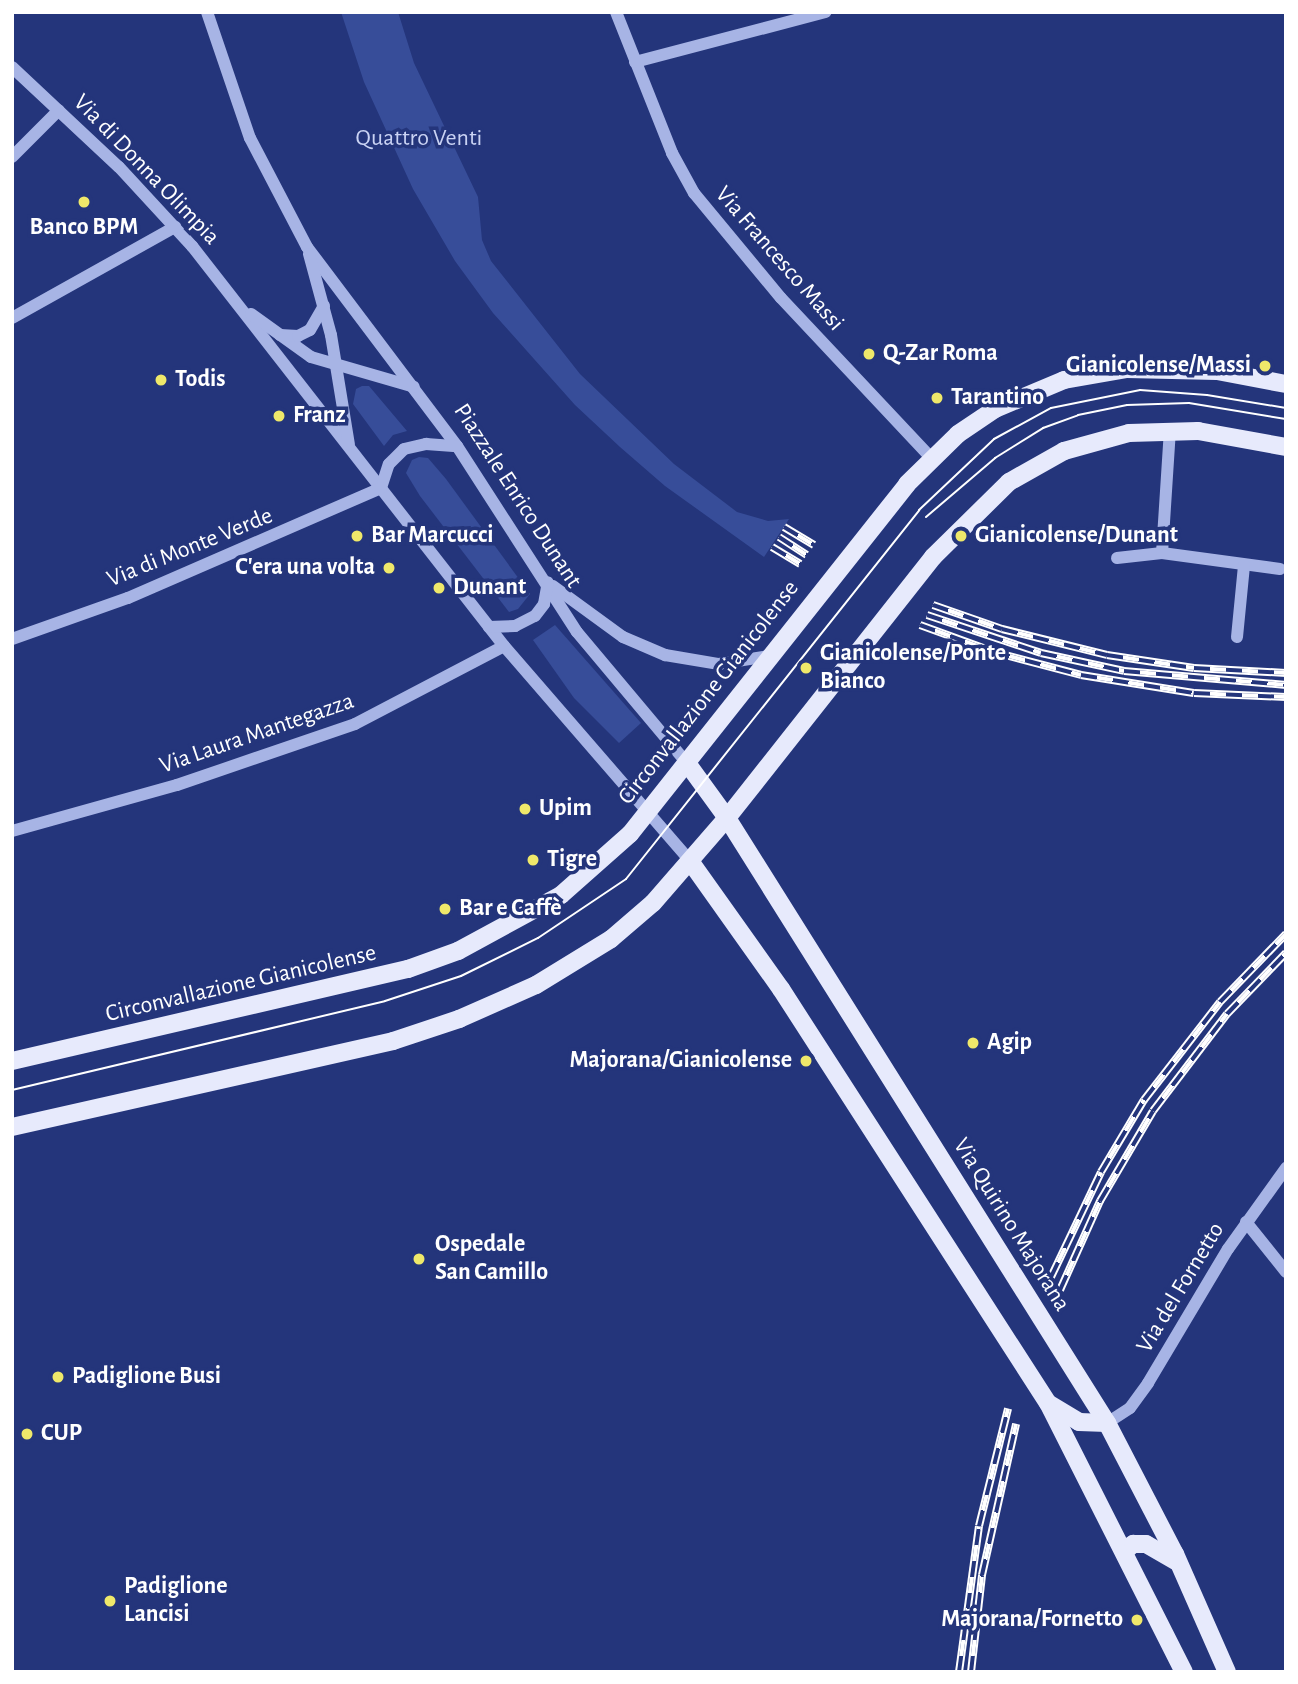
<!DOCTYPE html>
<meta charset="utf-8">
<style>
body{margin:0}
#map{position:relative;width:1298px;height:1684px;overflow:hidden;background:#24357b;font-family:"Alegreya Sans",sans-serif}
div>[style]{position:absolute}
.green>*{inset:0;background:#374d99}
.minor>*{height:12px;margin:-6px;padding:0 6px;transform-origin:6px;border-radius:6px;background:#a7b4e5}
.major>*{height:18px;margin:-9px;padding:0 9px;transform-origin:9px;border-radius:9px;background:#e7eafc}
.tram>*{height:2px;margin:-1px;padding:0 1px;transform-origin:1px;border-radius:1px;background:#fff}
.rail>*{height:8px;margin-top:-4px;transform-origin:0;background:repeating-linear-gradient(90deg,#24357b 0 16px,#fff 0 32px);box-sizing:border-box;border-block:2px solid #fff}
.dots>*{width:19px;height:19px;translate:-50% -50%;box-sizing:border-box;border:4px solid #24357b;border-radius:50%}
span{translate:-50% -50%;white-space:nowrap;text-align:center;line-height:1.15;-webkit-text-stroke:7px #24357b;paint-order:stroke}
.park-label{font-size:24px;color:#cad3f4}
.street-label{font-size:24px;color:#fff}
.poi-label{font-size:24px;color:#fff;font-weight:700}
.left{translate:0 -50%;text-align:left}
.right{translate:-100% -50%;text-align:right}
.frame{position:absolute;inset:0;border:14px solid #fff;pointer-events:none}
</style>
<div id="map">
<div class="green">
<i style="clip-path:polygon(341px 12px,398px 12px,414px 63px,478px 197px,482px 240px,491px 261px,580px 374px,674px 464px,737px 512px,768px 521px,789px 519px,764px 557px,665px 486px,620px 447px,575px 405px,493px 313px,455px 261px,413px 189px,364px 82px)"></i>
<i style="clip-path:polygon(362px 386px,369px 386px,407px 431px,393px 435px,384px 446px,353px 404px,356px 389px)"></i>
<i style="clip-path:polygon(419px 457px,428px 458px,446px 479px,530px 594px,518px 609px,509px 612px,420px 496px,406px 473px,412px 460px)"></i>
<i style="clip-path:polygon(555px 625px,641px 723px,619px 743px,574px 698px,533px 640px)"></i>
</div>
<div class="minor">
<i style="left:207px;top:12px;width:133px;rotate:71.2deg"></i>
<i style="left:250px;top:138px;width:123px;rotate:62.4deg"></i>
<i style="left:307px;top:247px;width:249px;rotate:53deg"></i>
<i style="left:457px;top:446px;width:221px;rotate:57.2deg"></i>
<i style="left:577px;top:632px;width:171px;rotate:50deg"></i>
<i style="left:616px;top:12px;width:152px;rotate:68.3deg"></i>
<i style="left:672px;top:153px;width:46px;rotate:61.2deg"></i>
<i style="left:694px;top:193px;width:136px;rotate:50.4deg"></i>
<i style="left:781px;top:298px;width:219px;rotate:46.8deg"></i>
<i style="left:635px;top:62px;width:197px;rotate:-14.7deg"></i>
<i style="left:12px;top:67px;width:146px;rotate:43.1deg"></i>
<i style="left:119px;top:167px;width:108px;rotate:47.3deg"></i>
<i style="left:192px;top:246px;width:507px;rotate:52.05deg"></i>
<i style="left:504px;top:646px;width:284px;rotate:49.1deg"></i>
<i style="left:12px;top:157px;width:66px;rotate:-45deg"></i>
<i style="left:309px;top:254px;width:84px;rotate:74.8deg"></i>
<i style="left:331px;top:335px;width:111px;rotate:80.7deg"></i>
<i style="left:251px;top:314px;width:74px;rotate:35.6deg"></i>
<i style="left:311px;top:357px;width:107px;rotate:16.2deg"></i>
<i style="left:12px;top:318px;width:187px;rotate:-29.2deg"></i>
<i style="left:280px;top:335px;width:18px;rotate:3deg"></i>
<i style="left:298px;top:336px;width:13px;rotate:-27deg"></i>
<i style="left:310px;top:330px;width:28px;rotate:-60deg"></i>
<i style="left:381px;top:488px;width:25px;rotate:-72deg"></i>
<i style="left:389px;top:464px;width:21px;rotate:-45deg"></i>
<i style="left:404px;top:449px;width:23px;rotate:-13deg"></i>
<i style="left:426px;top:444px;width:31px;rotate:4deg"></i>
<i style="left:1162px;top:553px;width:123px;rotate:-86.3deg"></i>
<i style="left:1117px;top:558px;width:45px;rotate:-6.3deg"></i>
<i style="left:1162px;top:553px;width:119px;rotate:7.7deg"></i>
<i style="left:553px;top:586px;width:87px;rotate:36.1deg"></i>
<i style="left:623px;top:637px;width:46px;rotate:23.2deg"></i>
<i style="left:665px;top:655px;width:55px;rotate:9.5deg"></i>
<i style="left:719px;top:664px;width:51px;rotate:-9.1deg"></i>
<i style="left:489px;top:627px;width:26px;rotate:-2deg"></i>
<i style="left:515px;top:626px;width:22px;rotate:-27deg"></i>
<i style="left:535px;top:616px;width:15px;rotate:-53deg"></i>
<i style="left:544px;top:604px;width:22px;rotate:-80deg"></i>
<i style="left:1237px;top:637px;width:72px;rotate:-84.4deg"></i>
<i style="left:12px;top:639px;width:123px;rotate:-19.5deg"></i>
<i style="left:128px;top:598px;width:276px;rotate:-23.5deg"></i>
<i style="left:12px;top:831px;width:171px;rotate:-15.6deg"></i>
<i style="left:177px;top:785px;width:188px;rotate:-18.9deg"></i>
<i style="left:355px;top:724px;width:168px;rotate:-27.6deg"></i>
<i style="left:1246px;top:1222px;width:64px;rotate:51.3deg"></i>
<i style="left:1107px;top:1423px;width:27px;rotate:-33deg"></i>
<i style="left:1130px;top:1408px;width:31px;rotate:-54deg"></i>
<i style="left:1148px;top:1383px;width:156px;rotate:-59.2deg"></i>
<i style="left:1228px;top:1249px;width:100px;rotate:-54.4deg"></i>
</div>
<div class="major">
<i style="left:687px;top:763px;width:68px;rotate:54deg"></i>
<i style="left:727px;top:818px;width:714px;rotate:57.87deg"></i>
<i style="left:1107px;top:1423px;width:148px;rotate:62.6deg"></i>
<i style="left:1175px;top:1554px;width:129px;rotate:66.2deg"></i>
<i style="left:690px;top:861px;width:157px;rotate:54.6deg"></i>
<i style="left:781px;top:989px;width:493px;rotate:57.2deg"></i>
<i style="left:1048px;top:1403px;width:301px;rotate:63.2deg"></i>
<i style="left:12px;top:1061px;width:407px;rotate:-13.1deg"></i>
<i style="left:408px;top:969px;width:53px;rotate:-19.8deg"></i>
<i style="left:458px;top:951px;width:117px;rotate:-28.5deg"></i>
<i style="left:561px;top:895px;width:92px;rotate:-41.5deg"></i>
<i style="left:630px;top:834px;width:446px;rotate:-51.6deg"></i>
<i style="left:907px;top:484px;width:71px;rotate:-44.4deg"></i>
<i style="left:958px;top:434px;width:45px;rotate:-34deg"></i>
<i style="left:995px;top:409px;width:75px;rotate:-22.8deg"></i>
<i style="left:1064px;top:380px;width:64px;rotate:-9.9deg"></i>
<i style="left:1127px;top:369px;width:90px;rotate:1.3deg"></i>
<i style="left:1217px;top:371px;width:70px;rotate:10.7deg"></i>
<i style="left:12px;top:1127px;width:391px;rotate:-12.7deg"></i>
<i style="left:393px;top:1041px;width:70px;rotate:-18.4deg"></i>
<i style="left:459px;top:1019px;width:84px;rotate:-23.8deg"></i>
<i style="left:536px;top:985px;width:88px;rotate:-31.5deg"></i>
<i style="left:611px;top:939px;width:55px;rotate:-40.6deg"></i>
<i style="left:653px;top:903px;width:113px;rotate:-49deg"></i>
<i style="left:727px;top:818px;width:333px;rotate:-51.7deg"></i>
<i style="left:933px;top:557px;width:107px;rotate:-44.6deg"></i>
<i style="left:1009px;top:482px;width:63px;rotate:-29.4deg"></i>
<i style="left:1064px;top:451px;width:67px;rotate:-15.5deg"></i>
<i style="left:1129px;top:433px;width:69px;rotate:-1.7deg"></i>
<i style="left:1198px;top:431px;width:89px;rotate:10.3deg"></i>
<i style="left:1051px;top:1405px;width:33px;rotate:31deg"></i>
<i style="left:1079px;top:1422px;width:28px;rotate:2deg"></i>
<i style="left:1125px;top:1551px;width:11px;rotate:-41deg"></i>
<i style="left:1133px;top:1544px;width:13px"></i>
<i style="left:1146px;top:1544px;width:34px;rotate:30deg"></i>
</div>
<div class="tram">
<i style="left:926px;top:517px;width:91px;rotate:-40.5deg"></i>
<i style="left:995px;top:458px;width:57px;rotate:-32deg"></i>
<i style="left:1043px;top:428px;width:37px;rotate:-20deg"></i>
<i style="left:1078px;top:415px;width:50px;rotate:-11.5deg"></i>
<i style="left:1127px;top:405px;width:62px;rotate:-1.8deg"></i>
<i style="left:1189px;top:403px;width:98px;rotate:9.4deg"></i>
<i style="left:12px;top:1090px;width:383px;rotate:-13.4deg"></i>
<i style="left:385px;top:1001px;width:80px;rotate:-18.2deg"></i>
<i style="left:461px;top:976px;width:86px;rotate:-26.3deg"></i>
<i style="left:538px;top:938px;width:106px;rotate:-33.8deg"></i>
<i style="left:626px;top:879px;width:471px;rotate:-51.5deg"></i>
<i style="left:919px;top:510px;width:103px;rotate:-43.4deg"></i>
<i style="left:994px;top:439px;width:65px;rotate:-28.5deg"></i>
<i style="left:1051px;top:408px;width:91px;rotate:-11.4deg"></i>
<i style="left:1140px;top:390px;width:67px;rotate:4.3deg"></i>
<i style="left:1207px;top:395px;width:80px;rotate:9.3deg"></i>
</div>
<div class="rail">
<i style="left:784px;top:527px;width:35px;rotate:31deg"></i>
<i style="left:779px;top:537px;width:33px;rotate:33deg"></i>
<i style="left:772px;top:547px;width:33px;rotate:31deg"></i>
<i style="left:933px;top:605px;width:73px;rotate:19.2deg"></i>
<i style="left:1002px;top:629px;width:108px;rotate:13.9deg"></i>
<i style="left:1107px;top:655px;width:88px;rotate:8.5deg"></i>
<i style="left:1194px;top:668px;width:92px;rotate:3.1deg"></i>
<i style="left:927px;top:615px;width:120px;rotate:18.4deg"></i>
<i style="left:1041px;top:653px;width:85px;rotate:12.2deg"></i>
<i style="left:1124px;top:671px;width:163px;rotate:4.9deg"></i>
<i style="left:920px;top:625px;width:79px;rotate:20deg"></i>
<i style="left:994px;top:652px;width:90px;rotate:14.8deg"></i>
<i style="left:1081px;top:675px;width:114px;rotate:9.1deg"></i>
<i style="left:1194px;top:693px;width:92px;rotate:2.5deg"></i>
<i style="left:1051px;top:1277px;width:116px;rotate:-64.5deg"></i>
<i style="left:1101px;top:1172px;width:84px;rotate:-59.2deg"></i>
<i style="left:1144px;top:1100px;width:124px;rotate:-52.2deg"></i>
<i style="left:1220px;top:1002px;width:95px;rotate:-45.9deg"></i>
<i style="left:1060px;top:1290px;width:98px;rotate:-65.8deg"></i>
<i style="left:1100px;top:1201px;width:104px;rotate:-59.5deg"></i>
<i style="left:1153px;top:1111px;width:122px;rotate:-52.7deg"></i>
<i style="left:1227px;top:1014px;width:85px;rotate:-46deg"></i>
<i style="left:959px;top:1672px;width:147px;rotate:-82.2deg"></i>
<i style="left:979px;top:1526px;width:121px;rotate:-76.1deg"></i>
<i style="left:971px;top:1672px;width:98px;rotate:-83.5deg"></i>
<i style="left:982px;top:1575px;width:155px;rotate:-77.3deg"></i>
</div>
<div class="dots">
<i style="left:84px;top:202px;background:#efe86a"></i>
<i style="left:869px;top:354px;background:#efe86a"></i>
<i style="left:1265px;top:366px;background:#efe86a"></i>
<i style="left:161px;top:380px;background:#efe86a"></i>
<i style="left:937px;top:398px;background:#efe86a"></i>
<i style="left:279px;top:416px;background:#efe86a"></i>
<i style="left:357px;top:536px;background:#efe86a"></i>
<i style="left:961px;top:536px;background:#efe86a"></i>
<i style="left:389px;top:568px;background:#efe86a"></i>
<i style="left:439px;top:588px;background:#efe86a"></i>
<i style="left:806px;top:668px;background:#efe86a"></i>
<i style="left:525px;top:809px;background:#efe86a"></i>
<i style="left:533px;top:860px;background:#efe86a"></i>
<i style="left:445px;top:909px;background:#efe86a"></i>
<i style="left:973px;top:1043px;background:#efe86a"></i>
<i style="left:806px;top:1061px;background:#efe86a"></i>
<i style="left:419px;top:1259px;background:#efe86a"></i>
<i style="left:58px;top:1377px;background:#efe86a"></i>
<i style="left:27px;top:1434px;background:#efe86a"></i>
<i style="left:110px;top:1601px;background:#efe86a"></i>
<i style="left:1137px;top:1620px;background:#efe86a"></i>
</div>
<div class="park-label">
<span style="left:419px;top:139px">Quattro Venti</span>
</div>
<div class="street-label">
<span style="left:146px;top:170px;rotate:46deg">Via di Donna Olimpia</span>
<span style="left:779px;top:259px;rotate:49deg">Via Francesco Massi</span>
<span style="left:517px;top:496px;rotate:57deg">Piazzale Enrico Dunant</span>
<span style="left:190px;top:548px;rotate:-22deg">Via di Monte Verde</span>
<span style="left:709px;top:693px;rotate:-52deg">Circonvallazione Gianicolense</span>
<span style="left:257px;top:734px;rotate:-19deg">Via Laura Mantegazza</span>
<span style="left:241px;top:984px;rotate:-13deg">Circonvallazione Gianicolense</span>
<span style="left:1011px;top:1225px;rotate:58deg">Via Quirino Majorana</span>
<span style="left:1181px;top:1288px;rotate:-59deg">Via del Fornetto</span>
</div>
<div class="poi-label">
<span style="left:84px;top:228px">Banco BPM</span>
<span class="left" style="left:883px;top:354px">Q-Zar Roma</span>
<span class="right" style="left:1251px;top:366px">Gianicolense/Massi</span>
<span class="left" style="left:175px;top:380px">Todis</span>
<span class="left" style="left:951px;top:398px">Tarantino</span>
<span class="left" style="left:293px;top:416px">Franz</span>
<span class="left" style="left:371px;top:536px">Bar Marcucci</span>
<span class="left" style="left:975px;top:536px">Gianicolense/Dunant</span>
<span class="right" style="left:375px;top:568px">C'era una volta</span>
<span class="left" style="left:453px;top:588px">Dunant</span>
<span class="left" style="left:820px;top:668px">Gianicolense/Ponte<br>Bianco</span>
<span class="left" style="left:539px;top:809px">Upim</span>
<span class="left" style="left:547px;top:860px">Tigre</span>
<span class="left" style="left:459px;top:909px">Bar e Caffè</span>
<span class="left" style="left:987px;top:1043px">Agip</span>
<span class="right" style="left:792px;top:1061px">Majorana/Gianicolense</span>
<span class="left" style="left:435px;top:1259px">Ospedale<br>San Camillo</span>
<span class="left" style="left:72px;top:1377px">Padiglione Busi</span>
<span class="left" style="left:41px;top:1434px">CUP</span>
<span class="left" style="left:124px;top:1601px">Padiglione<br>Lancisi</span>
<span class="right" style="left:1123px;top:1620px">Majorana/Fornetto</span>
</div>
<div class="frame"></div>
</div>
